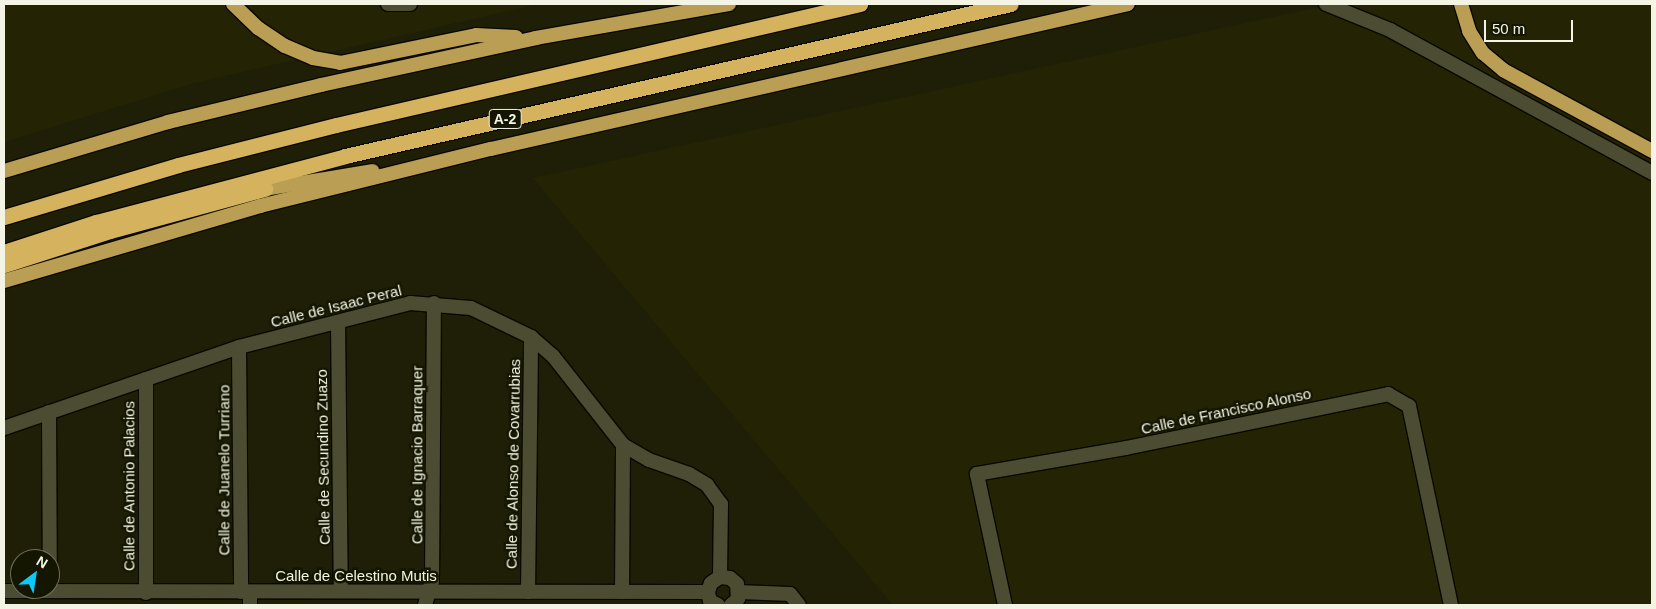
<!DOCTYPE html>
<style>
body{margin:0}
#map{position:relative;width:1656px;height:609px;overflow:hidden;background:#1f1f07;font-family:Helvetica,sans-serif}
div>[style]{position:absolute}
.built>*{inset:0;background:#242404}
.roads{filter:drop-shadow(1px 0 #090800) drop-shadow(-1px 0 #090800) drop-shadow(0 1px #090800) drop-shadow(0 -1px #090800)}
.minor>*{height:14px;margin:-7px;padding:0 7px;transform-origin:7px;border-radius:7px;background:#4b4c32}
.tertiary>*{height:14px;margin:-7px;padding:0 7px;transform-origin:7px;border-radius:7px;background:#4b4c32}
.trunk>*{height:14px;margin:-7px;padding:0 7px;transform-origin:7px;border-radius:7px;background:#ba9e54}
.motorway>*{height:15px;margin:-7.5px;padding:0 7.5px;transform-origin:7.5px;border-radius:7.5px;background:#d5b25d}
span{translate:-50% -50%;white-space:nowrap;text-align:center;line-height:1.15;-webkit-text-stroke:5px #151601;paint-order:stroke}
.shield-label span{padding:1px 4px;background:#151601;border:1px solid;border-radius:4px;-webkit-text-stroke-width:0}
.shield-label{font-size:14px;color:#f3f4e4;font-weight:700}
.street-label{font-size:15px;color:#f3f4e4}
.frame{position:absolute;inset:0;border:5px solid #f3f4e4;pointer-events:none}
.north{position:absolute;left:10px;top:549px;width:50px;height:50px;box-sizing:border-box;background:#151601;border:1px solid #6e6f5c;border-radius:50%;rotate:31deg;font-size:14px;font-weight:700;line-height:20px;text-align:center;color:#f3f4e4}
.north::after{content:'';display:block;margin:auto;width:18px;height:22px;background:#0bcafa;clip-path:polygon(50% 0,100% 100%,50% 72%,0 100%)}
.scale{position:absolute;left:1484px;top:20px;width:89px;height:22px;box-sizing:border-box;border:2px solid #f3f4e4;border-top:0;padding-left:6px;font-size:15px;line-height:18px;white-space:nowrap;color:#f3f4e4;-webkit-text-stroke:4px #151601;paint-order:stroke}
</style>
<div id="map">
<div class="built">
<i style="clip-path:polygon(4px 4px,538px 4px,194px 83px,4px 142px)"></i>
<i style="clip-path:polygon(1333px 4px,1652px 4px,1652px 605px,893px 605px,533px 178px)"></i>
</div>
<div class="roads">
<div class="minor">
<i style="left:388px;top:4px;width:22px"></i>
<i style="left:338px;top:322px;width:269px;rotate:89.4deg"></i>
<i style="left:239px;top:347px;width:245px;rotate:89.5deg"></i>
<i style="left:146px;top:379px;width:214px;rotate:90deg"></i>
<i style="left:49px;top:412px;width:179px;rotate:89.7deg"></i>
<i style="left:4px;top:428px;width:249px;rotate:-19deg"></i>
<i style="left:239px;top:347px;width:177px;rotate:-14.4deg"></i>
<i style="left:410px;top:303px;width:61px;rotate:4.7deg"></i>
<i style="left:471px;top:308px;width:67px;rotate:25.8deg"></i>
<i style="left:531px;top:337px;width:29px;rotate:41deg"></i>
<i style="left:553px;top:356px;width:113px;rotate:51.8deg"></i>
<i style="left:623px;top:445px;width:30px;rotate:30deg"></i>
<i style="left:649px;top:460px;width:42px;rotate:19.3deg"></i>
<i style="left:689px;top:474px;width:21px;rotate:31deg"></i>
<i style="left:707px;top:485px;width:24px;rotate:54deg"></i>
<i style="left:721px;top:504px;width:73px;rotate:90.8deg"></i>
<i style="left:4px;top:591px;width:704px;rotate:0.08deg"></i>
<i style="left:250px;top:592px;width:13px;rotate:90deg"></i>
<i style="left:528px;top:592px;width:255px;rotate:-89.3deg"></i>
<i style="left:622px;top:592px;width:147px;rotate:-89.6deg"></i>
<i style="left:739px;top:592px;width:51px;rotate:2.2deg"></i>
<i style="left:790px;top:594px;width:14px;rotate:51deg"></i>
<i style="left:425px;top:605px;width:25px;rotate:-74deg"></i>
<i style="left:432px;top:581px;width:278px;rotate:-89.6deg"></i>
<i style="left:718px;top:605px;width:9px;rotate:-153deg"></i>
<i style="left:710px;top:601px;width:9px;rotate:-103deg"></i>
<i style="left:708px;top:592px;width:9px;rotate:-72deg"></i>
<i style="left:711px;top:583px;width:11px;rotate:-34deg"></i>
<i style="left:720px;top:577px;width:10px;rotate:6deg"></i>
<i style="left:730px;top:578px;width:9px;rotate:41deg"></i>
<i style="left:737px;top:584px;width:15px;rotate:86deg"></i>
<i style="left:738px;top:599px;width:9px;rotate:139deg"></i>
<i style="left:1005px;top:605px;width:134px;rotate:-102.1deg"></i>
<i style="left:977px;top:474px;width:151px;rotate:-9.9deg"></i>
<i style="left:1126px;top:448px;width:268px;rotate:-11.6deg"></i>
<i style="left:1388px;top:394px;width:24px;rotate:30deg"></i>
<i style="left:1409px;top:406px;width:203px;rotate:78.1deg"></i>
</div>
<div class="tertiary">
<i style="left:1326px;top:4px;width:69px;rotate:22.1deg"></i>
<i style="left:1390px;top:30px;width:298px;rotate:28.6deg"></i>
</div>
<div class="trunk">
<i style="left:233px;top:4px;width:35px;rotate:44deg"></i>
<i style="left:258px;top:28px;width:32px;rotate:34deg"></i>
<i style="left:285px;top:46px;width:30px;rotate:23deg"></i>
<i style="left:313px;top:58px;width:27px;rotate:10deg"></i>
<i style="left:340px;top:63px;width:139px;rotate:-11.6deg"></i>
<i style="left:476px;top:35px;width:40px;rotate:2.9deg"></i>
<i style="left:1461px;top:4px;width:28px;rotate:73deg"></i>
<i style="left:1469px;top:31px;width:26px;rotate:58deg"></i>
<i style="left:1483px;top:53px;width:26px;rotate:40deg"></i>
<i style="left:1503px;top:70px;width:170px;rotate:28.5deg"></i>
<i style="left:4px;top:171px;width:171px;rotate:-16.6deg"></i>
<i style="left:168px;top:122px;width:157px;rotate:-13.6deg"></i>
<i style="left:321px;top:85px;width:220px;rotate:-12.3deg"></i>
<i style="left:536px;top:38px;width:196px;rotate:-10deg"></i>
<i style="left:265px;top:189px;width:109px;rotate:-9.5deg"></i>
<i style="left:4px;top:281px;width:267px;rotate:-16.3deg"></i>
<i style="left:260px;top:206px;width:238px;rotate:-13.9deg"></i>
<i style="left:491px;top:149px;width:653px;rotate:-12.82deg"></i>
</div>
<div class="motorway">
<i style="left:4px;top:217px;width:182px;rotate:-16.6deg"></i>
<i style="left:178px;top:165px;width:163px;rotate:-14.2deg"></i>
<i style="left:336px;top:125px;width:538px;rotate:-13deg"></i>
<i style="left:4px;top:252px;width:97px;rotate:-18.1deg"></i>
<i style="left:96px;top:222px;width:258px;rotate:-14.8deg"></i>
<i style="left:345px;top:156px;width:683px;rotate:-12.86deg"></i>
<i style="left:4px;top:265px;width:111px;rotate:-17.8deg"></i>
<i style="left:110px;top:231px;width:161px;rotate:-15.2deg"></i>
</div>
</div>
<div class="shield-label">
<span style="left:505px;top:119px">A-2</span>
</div>
<div class="street-label">
<span style="left:336px;top:306px;rotate:-14deg">Calle de Isaac Peral</span>
<span style="left:1226px;top:411px;rotate:-12deg">Calle de Francisco Alonso</span>
<span style="left:417px;top:455px;rotate:-90deg">Calle de Ignacio Barraquer</span>
<span style="left:323px;top:457px;rotate:-91deg">Calle de Secundino Zuazo</span>
<span style="left:513px;top:464px;rotate:-89deg">Calle de Alonso de Covarrubias</span>
<span style="left:224px;top:470px;rotate:-90deg">Calle de Juanelo Turriano</span>
<span style="left:129px;top:486px;rotate:-90deg">Calle de Antonio Palacios</span>
<span style="left:356px;top:576px">Calle de Celestino Mutis</span>
</div>
<div class="frame"></div>
<div class="north">N</div>
<div class="scale">50 m</div>
</div>
